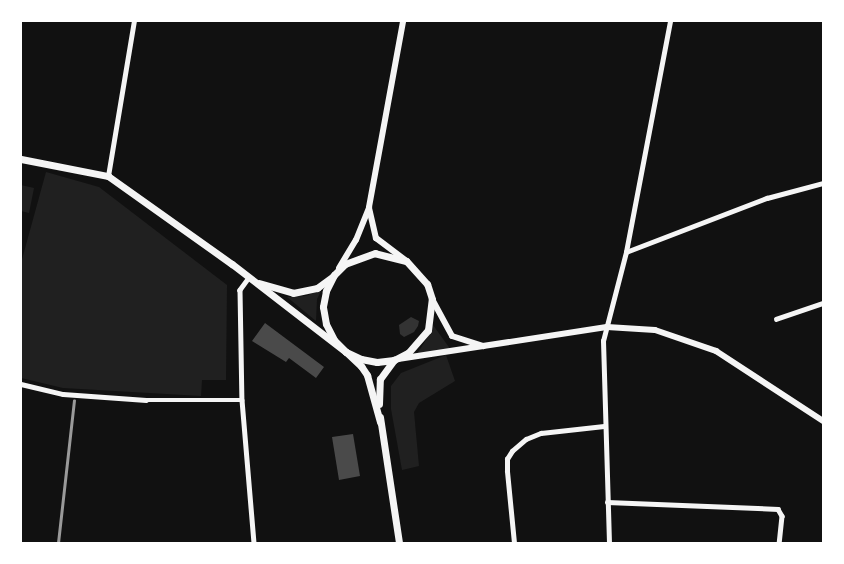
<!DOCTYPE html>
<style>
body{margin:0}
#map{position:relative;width:844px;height:564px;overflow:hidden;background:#111;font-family:"Exo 2",sans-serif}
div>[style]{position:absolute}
.green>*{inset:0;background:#202020}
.water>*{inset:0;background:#333}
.building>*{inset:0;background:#4a4a4a}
.minor>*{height:4.5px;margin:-2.25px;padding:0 2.25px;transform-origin:2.25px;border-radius:2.25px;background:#f5f5f5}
.secondary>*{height:6px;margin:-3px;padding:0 3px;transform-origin:3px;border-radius:3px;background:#f5f5f5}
.primary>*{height:7px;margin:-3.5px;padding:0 3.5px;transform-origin:3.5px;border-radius:3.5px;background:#f5f5f5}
.rail>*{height:2.5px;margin:-1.25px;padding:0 1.25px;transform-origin:1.25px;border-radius:1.25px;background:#9a9a9a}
span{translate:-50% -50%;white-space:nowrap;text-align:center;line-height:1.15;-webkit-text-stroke:4px #fff;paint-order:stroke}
.frame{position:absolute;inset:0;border:22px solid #fff;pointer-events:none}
</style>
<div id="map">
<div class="green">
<i style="clip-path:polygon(46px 172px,99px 187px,227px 285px,226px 380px,202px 380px,201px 396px,63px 388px,21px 378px,21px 263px)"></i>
<i style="clip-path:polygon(21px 185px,34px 188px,29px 213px,21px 211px)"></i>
<i style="clip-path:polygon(322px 289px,317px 299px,316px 321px,287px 297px,306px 296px)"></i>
<i style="clip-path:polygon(433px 325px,451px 350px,417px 354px,429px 335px)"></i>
<i style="clip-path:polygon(446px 355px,455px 381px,419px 403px,414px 412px,419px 466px,402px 470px,391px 409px,391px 386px,401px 373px)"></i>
</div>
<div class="water">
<i style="clip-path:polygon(411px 317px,419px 321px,418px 326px,414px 332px,404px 337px,400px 334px,399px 325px)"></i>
</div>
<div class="building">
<i style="clip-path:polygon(265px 323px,324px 367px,316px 378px,289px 358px,286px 362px,252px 341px)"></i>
<i style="clip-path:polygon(353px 434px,360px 476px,339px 480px,332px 437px)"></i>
</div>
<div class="minor">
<i style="left:108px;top:176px;width:157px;rotate:-80.5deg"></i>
<i style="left:626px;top:252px;width:151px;rotate:-21deg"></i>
<i style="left:767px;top:198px;width:58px;rotate:-15deg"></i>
<i style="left:248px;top:279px;width:14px;rotate:126deg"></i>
<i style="left:240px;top:290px;width:110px;rotate:89deg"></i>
<i style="left:242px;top:400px;width:144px;rotate:85.2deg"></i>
<i style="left:776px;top:319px;width:50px;rotate:-18.8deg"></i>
<i style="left:21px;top:384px;width:43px;rotate:13.4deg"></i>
<i style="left:63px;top:394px;width:83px;rotate:4.1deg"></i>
<i style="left:146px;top:400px;width:96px"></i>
<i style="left:607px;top:502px;width:171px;rotate:2.3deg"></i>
<i style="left:778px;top:509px;width:8px;rotate:60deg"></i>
<i style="left:782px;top:516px;width:27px;rotate:96deg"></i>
<i style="left:514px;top:543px;width:72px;rotate:-95.6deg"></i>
<i style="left:507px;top:471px;width:12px;rotate:-90deg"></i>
<i style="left:507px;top:459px;width:9px;rotate:-58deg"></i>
<i style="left:512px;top:451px;width:18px;rotate:-41deg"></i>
<i style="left:526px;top:439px;width:16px;rotate:-22deg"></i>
<i style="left:541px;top:433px;width:63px;rotate:-6.3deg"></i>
<i style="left:609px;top:543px;width:202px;rotate:-91.7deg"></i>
<i style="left:603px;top:341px;width:92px;rotate:-75.5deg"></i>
<i style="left:626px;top:252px;width:235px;rotate:-79.2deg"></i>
</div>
<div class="secondary">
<i style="left:369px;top:208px;width:31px;rotate:77deg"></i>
<i style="left:376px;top:238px;width:36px;rotate:37deg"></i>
<i style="left:339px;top:268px;width:33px;rotate:-59deg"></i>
<i style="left:356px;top:240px;width:35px;rotate:-68deg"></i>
<i style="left:369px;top:207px;width:189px;rotate:-79.6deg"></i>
<i style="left:432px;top:299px;width:42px;rotate:61.6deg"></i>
<i style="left:452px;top:336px;width:33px;rotate:18deg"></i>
<i style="left:398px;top:359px;width:211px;rotate:-8.7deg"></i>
<i style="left:607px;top:327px;width:48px;rotate:3.6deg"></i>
<i style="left:655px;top:330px;width:65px;rotate:19deg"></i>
<i style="left:716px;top:351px;width:128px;rotate:33.2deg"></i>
</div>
<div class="primary">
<i style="left:21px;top:159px;width:89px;rotate:11.1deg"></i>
<i style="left:108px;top:176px;width:152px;rotate:35.4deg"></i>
<i style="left:232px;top:264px;width:144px;rotate:37.7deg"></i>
<i style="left:346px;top:352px;width:17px;rotate:25deg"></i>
<i style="left:361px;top:359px;width:16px;rotate:11deg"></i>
<i style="left:377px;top:362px;width:17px;rotate:-7deg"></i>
<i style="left:394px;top:360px;width:16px;rotate:-27deg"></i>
<i style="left:408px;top:353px;width:30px;rotate:-49deg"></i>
<i style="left:428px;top:330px;width:31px;rotate:-83deg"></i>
<i style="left:432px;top:299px;width:16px;rotate:-108deg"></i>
<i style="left:427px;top:284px;width:31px;rotate:-132deg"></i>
<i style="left:406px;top:261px;width:32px;rotate:-166deg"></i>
<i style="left:375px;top:253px;width:32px;rotate:160deg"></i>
<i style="left:345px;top:264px;width:16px;rotate:135deg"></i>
<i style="left:334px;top:275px;width:18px;rotate:117deg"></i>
<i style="left:326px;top:291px;width:16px;rotate:101deg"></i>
<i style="left:323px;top:307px;width:17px;rotate:80deg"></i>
<i style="left:326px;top:324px;width:18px;rotate:63deg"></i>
<i style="left:334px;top:340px;width:17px;rotate:45deg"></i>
<i style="left:346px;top:352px;width:21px;rotate:43deg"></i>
<i style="left:361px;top:366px;width:11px;rotate:56deg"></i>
<i style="left:367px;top:375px;width:49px;rotate:74.5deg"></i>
<i style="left:259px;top:283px;width:35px;rotate:16deg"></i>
<i style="left:293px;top:293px;width:25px;rotate:-12deg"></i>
<i style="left:317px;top:288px;width:19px;rotate:-36deg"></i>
<i style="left:379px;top:404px;width:25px;rotate:-88deg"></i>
<i style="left:380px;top:379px;width:24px;rotate:-54deg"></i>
<i style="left:380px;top:417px;width:127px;rotate:81.4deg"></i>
</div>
<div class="rail">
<i style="left:58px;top:543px;width:143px;rotate:-83.6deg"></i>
</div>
<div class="frame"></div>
</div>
